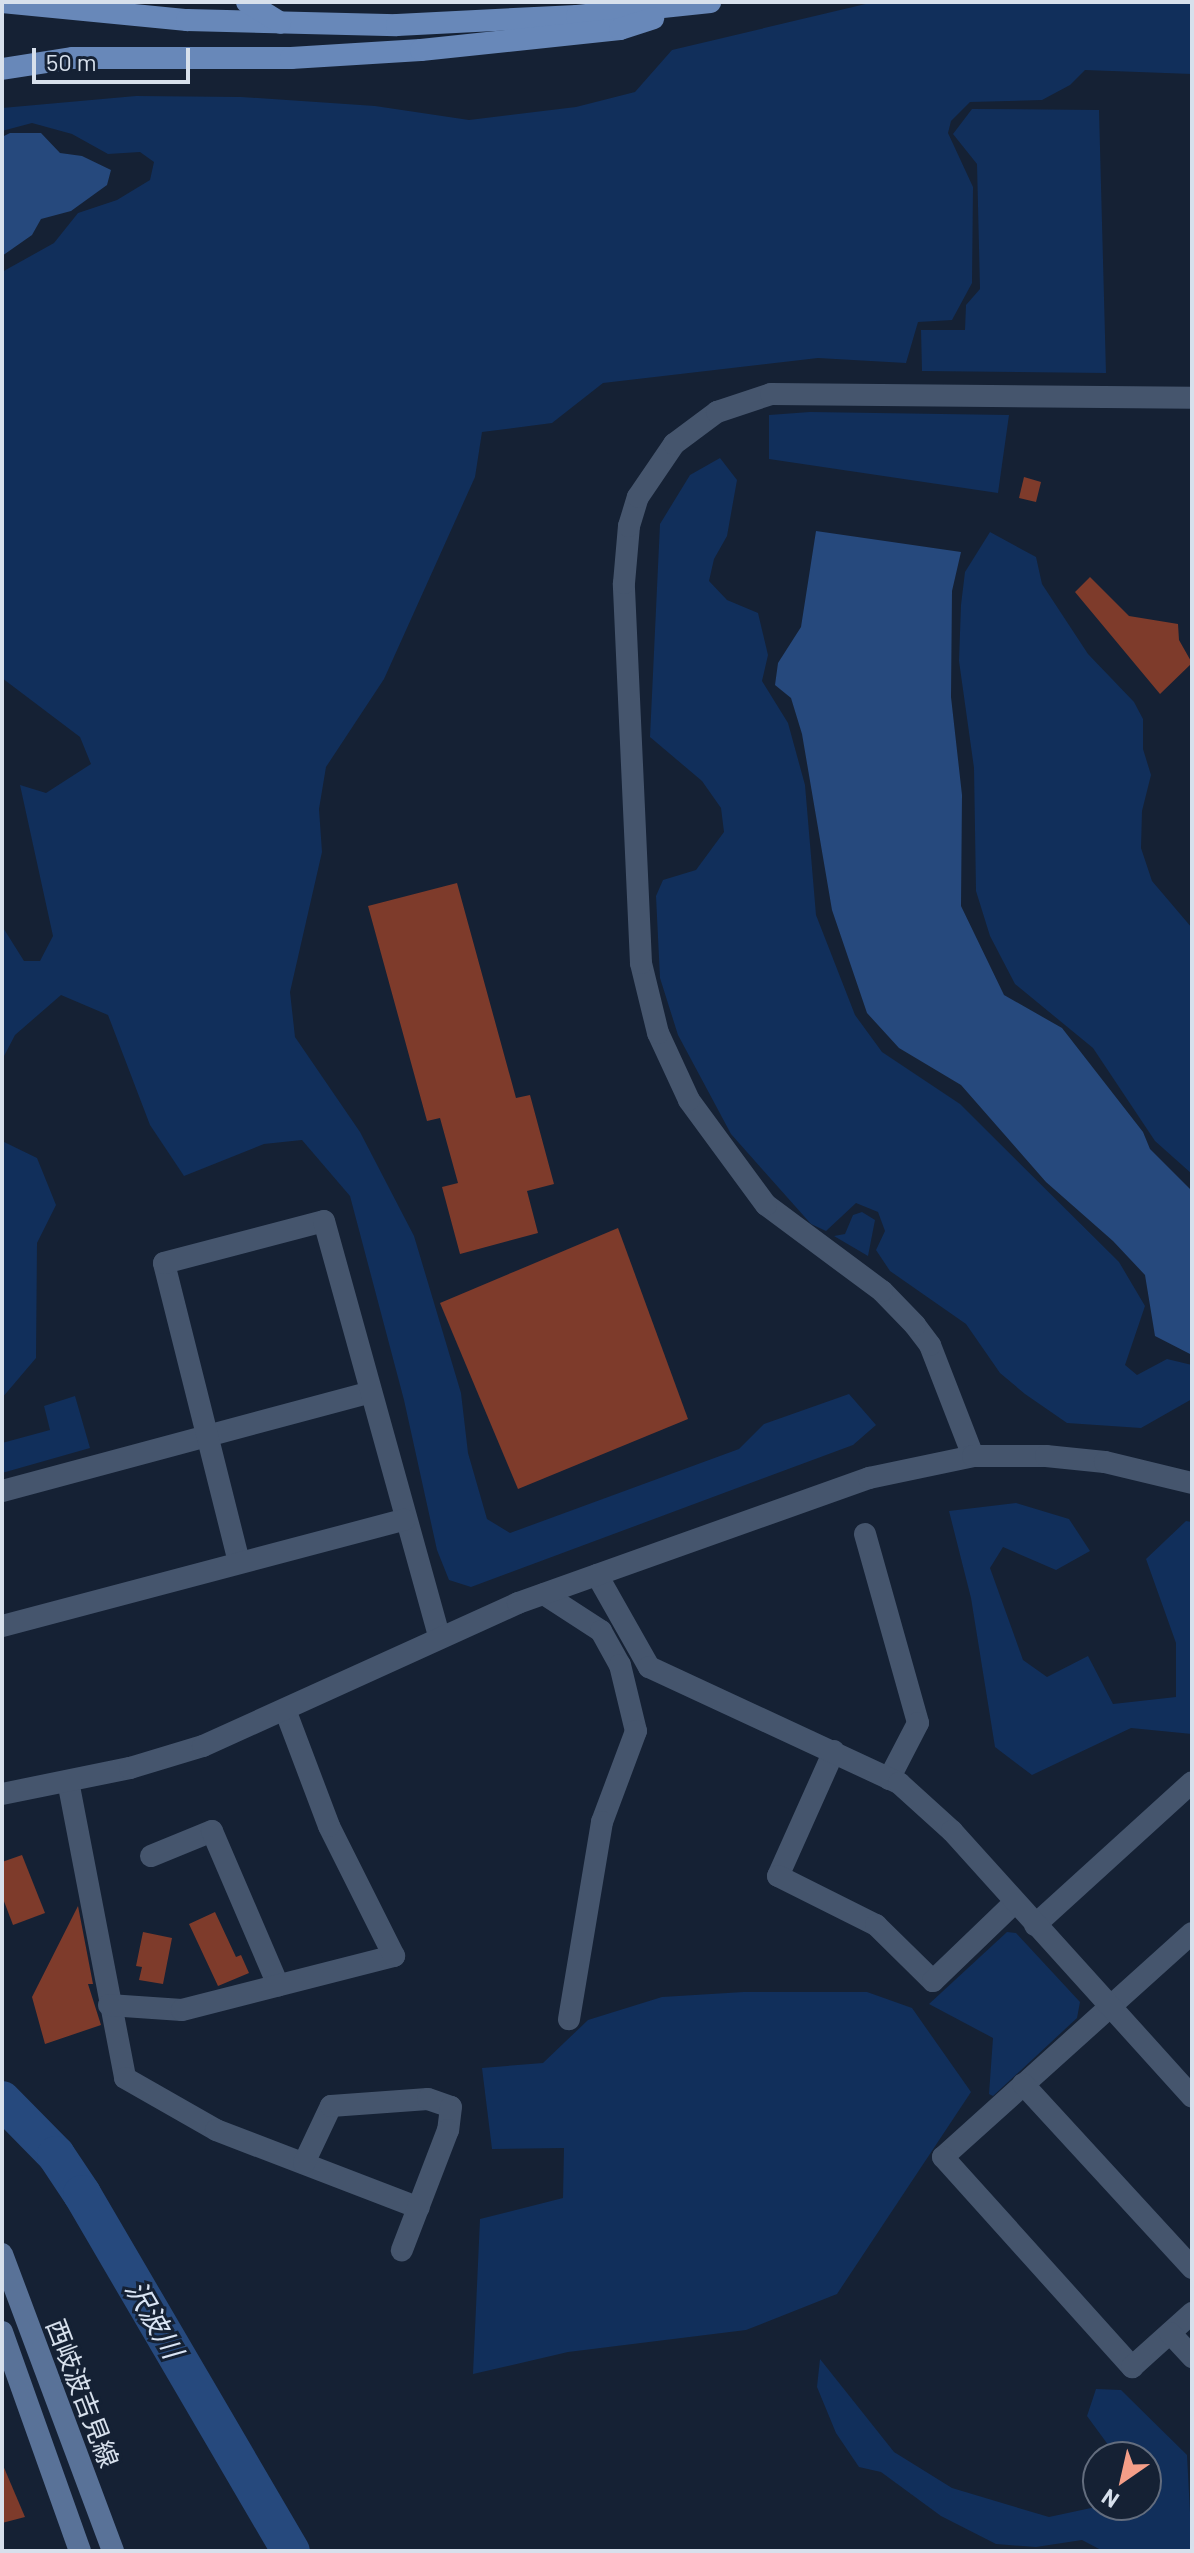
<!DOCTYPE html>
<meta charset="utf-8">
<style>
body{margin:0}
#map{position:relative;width:1194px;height:2553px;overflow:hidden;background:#152134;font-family:Barlow,"Noto Sans JP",sans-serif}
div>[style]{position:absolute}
.green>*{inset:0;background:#112f5b}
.water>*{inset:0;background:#26497d}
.river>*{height:38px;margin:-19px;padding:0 19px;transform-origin:19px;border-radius:19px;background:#26497d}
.building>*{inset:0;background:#7e3b2b}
.minor>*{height:22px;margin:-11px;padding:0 11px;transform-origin:11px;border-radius:11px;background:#45556d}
.tertiary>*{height:22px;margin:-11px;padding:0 11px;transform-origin:11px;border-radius:11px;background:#45556d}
.secondary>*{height:22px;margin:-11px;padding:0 11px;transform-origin:11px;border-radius:11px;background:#597298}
.primary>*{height:22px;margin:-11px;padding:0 11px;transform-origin:11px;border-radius:11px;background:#6888b9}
span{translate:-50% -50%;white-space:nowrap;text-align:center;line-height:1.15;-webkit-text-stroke:6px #152134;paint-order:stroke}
.street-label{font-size:26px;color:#d7e0ec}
.water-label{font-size:28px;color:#d9e4f4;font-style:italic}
.frame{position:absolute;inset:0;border:4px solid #d7e0ec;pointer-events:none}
.north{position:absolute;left:1082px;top:2441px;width:80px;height:80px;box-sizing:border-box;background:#152134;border:2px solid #636d7e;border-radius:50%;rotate:214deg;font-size:22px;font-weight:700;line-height:32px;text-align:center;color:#d7e0ec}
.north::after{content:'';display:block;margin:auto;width:28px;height:36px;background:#f49e88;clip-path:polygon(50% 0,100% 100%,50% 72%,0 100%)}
.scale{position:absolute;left:32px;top:48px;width:158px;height:36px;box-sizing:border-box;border:4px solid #d7e0ec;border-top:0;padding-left:10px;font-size:24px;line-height:28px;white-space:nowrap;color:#d7e0ec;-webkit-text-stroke:6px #152134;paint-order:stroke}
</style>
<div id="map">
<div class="green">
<i style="clip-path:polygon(874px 2px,1192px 2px,1192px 74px,1085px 70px,1070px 85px,1042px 100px,970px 102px,951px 121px,948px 133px,973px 187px,972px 283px,952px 320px,918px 322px,906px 363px,818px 358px,603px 383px,552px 423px,482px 432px,475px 477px,384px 679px,326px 767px,319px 809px,322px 852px,290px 992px,295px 1037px,360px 1132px,414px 1236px,461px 1393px,468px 1453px,487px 1519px,510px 1533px,739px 1449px,764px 1424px,849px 1394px,876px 1425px,853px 1445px,471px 1587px,449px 1580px,437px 1550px,404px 1400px,350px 1196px,302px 1140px,264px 1144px,184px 1176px,150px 1125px,108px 1015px,61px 995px,15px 1035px,2px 1060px,2px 926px,24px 961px,40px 961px,53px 936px,20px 785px,46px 793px,91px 764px,80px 737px,2px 678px,2px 272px,54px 243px,78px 213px,117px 200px,150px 180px,154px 162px,140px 152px,108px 154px,72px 134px,32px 123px,2px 131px,2px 108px,136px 96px,241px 97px,375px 106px,469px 120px,576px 107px,635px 92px,672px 50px)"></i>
<i style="clip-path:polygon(972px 109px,1099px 110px,1106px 373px,922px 371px,921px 330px,965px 330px,966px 305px,980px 289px,977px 164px,953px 134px)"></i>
<i style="clip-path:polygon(810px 412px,1009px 415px,998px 493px,769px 459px,769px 415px)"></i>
<i style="clip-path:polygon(720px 458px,737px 480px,727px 536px,714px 559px,709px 581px,727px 600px,758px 613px,768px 655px,762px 681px,788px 723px,805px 785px,816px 915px,855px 1015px,882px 1052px,960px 1104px,1119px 1262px,1145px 1306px,1125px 1365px,1137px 1375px,1167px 1359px,1192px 1365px,1192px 1399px,1141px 1428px,1067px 1423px,1025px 1394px,1000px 1373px,966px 1324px,890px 1271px,876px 1250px,885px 1231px,878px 1212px,856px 1203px,826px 1231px,811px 1224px,731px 1134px,678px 1035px,660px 978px,656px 896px,663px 880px,696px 870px,724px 832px,721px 808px,702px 781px,650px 737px,660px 524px,690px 475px)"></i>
<i style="clip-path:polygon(990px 532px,1036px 557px,1042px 584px,1088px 654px,1134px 702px,1143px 719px,1143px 749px,1151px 775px,1142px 811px,1141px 848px,1152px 881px,1192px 928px,1192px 1174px,1155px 1141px,1093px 1048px,1015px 984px,990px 936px,976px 891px,974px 768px,959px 661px,961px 605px,965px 572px)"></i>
<i style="clip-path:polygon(2px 1141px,37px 1158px,56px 1205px,37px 1243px,36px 1358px,2px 1398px)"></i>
<i style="clip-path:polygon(862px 1212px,875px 1220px,868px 1256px,834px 1236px,845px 1234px,853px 1215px)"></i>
<i style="clip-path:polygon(75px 1396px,90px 1448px,2px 1473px,2px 1443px,50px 1430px,44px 1406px)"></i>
<i style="clip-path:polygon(1016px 1503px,1069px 1519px,1090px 1551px,1056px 1570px,1003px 1547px,990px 1568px,1023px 1660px,1047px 1677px,1088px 1656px,1113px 1704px,1176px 1697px,1176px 1643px,1146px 1559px,1186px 1521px,1192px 1522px,1192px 1734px,1131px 1728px,1032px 1775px,995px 1747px,971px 1598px,949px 1511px)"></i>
<i style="clip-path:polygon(1007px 1932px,1016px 1933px,1080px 2002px,1077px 2018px,993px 2096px,989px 2094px,993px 2038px,929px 2004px)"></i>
<i style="clip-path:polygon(744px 1992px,867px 1992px,912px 2008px,971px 2092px,837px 2294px,746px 2330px,568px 2352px,473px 2374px,480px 2219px,563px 2198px,564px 2148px,492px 2149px,482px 2068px,543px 2063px,588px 2020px,662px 1997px)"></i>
<i style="clip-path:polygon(820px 2359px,894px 2452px,952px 2488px,1049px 2517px,1105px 2505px,1146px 2505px,1146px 2457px,1117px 2457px,1087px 2416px,1096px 2389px,1121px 2390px,1187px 2455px,1192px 2551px,1103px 2551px,1082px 2540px,1036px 2547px,996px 2544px,941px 2516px,881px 2472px,859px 2467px,836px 2433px,817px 2387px)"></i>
</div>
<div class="water">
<i style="clip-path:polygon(10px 133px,41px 133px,60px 153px,82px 156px,111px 170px,107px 185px,71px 211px,41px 219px,32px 235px,2px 256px,2px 137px)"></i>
<i style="clip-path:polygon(816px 531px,961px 552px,952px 591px,951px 697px,962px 795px,961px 906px,1004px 995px,1062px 1028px,1143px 1132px,1150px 1149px,1192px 1191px,1192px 1355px,1155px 1336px,1145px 1275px,1113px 1241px,1046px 1182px,961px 1085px,899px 1048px,867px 1013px,832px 910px,802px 734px,791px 698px,775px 685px,778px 663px,801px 627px)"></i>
</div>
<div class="river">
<i style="left:2px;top:2100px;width:77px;rotate:45.5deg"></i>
<i style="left:56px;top:2155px;width:47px;rotate:56.3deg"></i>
<i style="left:82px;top:2194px;width:414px;rotate:59.7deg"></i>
</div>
<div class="building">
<i style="clip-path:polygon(1024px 477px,1041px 482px,1036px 502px,1019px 498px)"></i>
<i style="clip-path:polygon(1090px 577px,1129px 616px,1178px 624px,1179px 640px,1192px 663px,1160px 694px,1075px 592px)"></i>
<i style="clip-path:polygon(457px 883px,516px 1098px,530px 1095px,554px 1184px,527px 1191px,538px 1233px,460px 1254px,442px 1187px,458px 1183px,440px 1118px,427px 1121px,368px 906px)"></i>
<i style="clip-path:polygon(618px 1228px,688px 1419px,518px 1489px,440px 1303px)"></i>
<i style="clip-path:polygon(22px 1855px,45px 1913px,13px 1925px,2px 1896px,2px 1862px)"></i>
<i style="clip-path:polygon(78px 1906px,93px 1984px,88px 1984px,101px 2025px,45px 2044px,32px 1997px)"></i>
<i style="clip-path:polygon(215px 1912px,236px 1957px,241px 1955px,249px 1973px,218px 1986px,189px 1924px)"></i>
<i style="clip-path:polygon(143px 1932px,172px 1938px,163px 1984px,139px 1980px,142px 1967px,136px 1966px)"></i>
<i style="clip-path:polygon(2px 2463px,25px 2517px,2px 2523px)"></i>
</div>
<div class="minor">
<i style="left:2px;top:1491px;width:380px;rotate:-15deg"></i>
<i style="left:865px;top:1534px;width:196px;rotate:74.3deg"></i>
<i style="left:918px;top:1723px;width:63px;rotate:117.4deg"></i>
<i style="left:239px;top:1562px;width:308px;rotate:-104.1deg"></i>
<i style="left:164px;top:1263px;width:165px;rotate:-14.7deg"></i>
<i style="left:324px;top:1221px;width:432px;rotate:74.5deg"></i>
<i style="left:544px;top:1594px;width:68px;rotate:33deg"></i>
<i style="left:601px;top:1631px;width:39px;rotate:61deg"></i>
<i style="left:620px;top:1665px;width:68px;rotate:76.4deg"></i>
<i style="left:636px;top:1731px;width:97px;rotate:110.5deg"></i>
<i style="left:602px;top:1822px;width:200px;rotate:99.5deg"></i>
<i style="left:2px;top:1626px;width:416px;rotate:-14.8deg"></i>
<i style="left:834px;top:1751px;width:137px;rotate:114.1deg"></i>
<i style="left:778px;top:1876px;width:110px;rotate:26.6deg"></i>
<i style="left:876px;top:1925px;width:80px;rotate:44.5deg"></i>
<i style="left:933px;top:1981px;width:114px;rotate:-43.9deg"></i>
<i style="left:68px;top:1781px;width:302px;rotate:79.1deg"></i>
<i style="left:125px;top:2078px;width:105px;rotate:29.7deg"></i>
<i style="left:216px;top:2130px;width:217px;rotate:21deg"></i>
<i style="left:151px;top:1856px;width:66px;rotate:-22.3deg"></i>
<i style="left:212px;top:1831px;width:168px;rotate:66.8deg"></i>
<i style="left:1035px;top:1925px;width:212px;rotate:-42.3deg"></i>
<i style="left:1192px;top:1933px;width:335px;rotate:138deg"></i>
<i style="left:943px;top:2157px;width:283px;rotate:48deg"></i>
<i style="left:1132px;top:2367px;width:81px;rotate:-42deg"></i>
<i style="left:109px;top:2005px;width:73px;rotate:3.9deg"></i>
<i style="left:182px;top:2010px;width:219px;rotate:-14.3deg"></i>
<i style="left:394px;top:1956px;width:145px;rotate:-116.6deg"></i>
<i style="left:329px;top:1826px;width:122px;rotate:-110.7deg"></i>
<i style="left:1023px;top:2084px;width:250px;rotate:47.4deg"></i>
<i style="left:304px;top:2163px;width:63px;rotate:-64.7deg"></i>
<i style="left:331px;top:2106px;width:97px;rotate:-4.1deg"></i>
<i style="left:428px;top:2099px;width:24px;rotate:19deg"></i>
<i style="left:451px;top:2107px;width:23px;rotate:97deg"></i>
<i style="left:448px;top:2130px;width:129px;rotate:111deg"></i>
<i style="left:1170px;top:2333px;width:33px;rotate:47deg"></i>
</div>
<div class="tertiary">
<i style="left:973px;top:1456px;width:119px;rotate:-111.2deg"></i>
<i style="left:930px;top:1345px;width:25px;rotate:-127deg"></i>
<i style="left:915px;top:1325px;width:47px;rotate:-134.1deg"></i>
<i style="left:882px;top:1291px;width:144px;rotate:-143.4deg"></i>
<i style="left:766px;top:1205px;width:130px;rotate:-126.3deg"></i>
<i style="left:689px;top:1100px;width:74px;rotate:-114.8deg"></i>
<i style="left:658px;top:1033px;width:72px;rotate:-103.7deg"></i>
<i style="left:641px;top:963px;width:380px;rotate:-92.6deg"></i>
<i style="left:624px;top:583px;width:57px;rotate:-85deg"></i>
<i style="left:629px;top:526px;width:30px;rotate:-73deg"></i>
<i style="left:638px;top:497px;width:64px;rotate:-55.8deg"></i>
<i style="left:674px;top:444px;width:54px;rotate:-36.7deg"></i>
<i style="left:717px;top:412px;width:57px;rotate:-18.4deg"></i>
<i style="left:771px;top:394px;width:421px;rotate:0.5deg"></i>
<i style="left:597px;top:1575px;width:106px;rotate:60.5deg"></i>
<i style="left:649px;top:1667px;width:276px;rotate:24.9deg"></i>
<i style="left:899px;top:1783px;width:72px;rotate:42.2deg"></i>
<i style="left:952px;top:1831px;width:358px;rotate:47.9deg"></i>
<i style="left:2px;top:1794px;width:131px;rotate:-11.5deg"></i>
<i style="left:130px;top:1768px;width:76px;rotate:-16.8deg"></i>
<i style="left:203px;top:1746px;width:346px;rotate:-24.4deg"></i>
<i style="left:518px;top:1603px;width:373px;rotate:-19.6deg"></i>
<i style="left:869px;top:1478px;width:106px;rotate:-11.9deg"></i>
<i style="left:973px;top:1456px;width:73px"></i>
<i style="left:1046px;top:1456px;width:59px;rotate:5.8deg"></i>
<i style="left:1105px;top:1462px;width:89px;rotate:13.6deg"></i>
</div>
<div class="secondary">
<i style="left:2px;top:2254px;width:317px;rotate:69.5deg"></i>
<i style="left:2px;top:2332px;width:232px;rotate:70.4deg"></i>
</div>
<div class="primary">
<i style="left:2px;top:2px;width:186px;rotate:5.6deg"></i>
<i style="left:187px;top:20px;width:210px;rotate:1.4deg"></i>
<i style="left:397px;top:25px;width:180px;rotate:-2.9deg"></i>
<i style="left:577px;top:16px;width:134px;rotate:-6deg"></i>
<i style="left:247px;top:2px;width:39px;rotate:32deg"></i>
<i style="left:2px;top:69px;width:72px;rotate:-8.8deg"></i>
<i style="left:73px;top:58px;width:218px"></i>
<i style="left:291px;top:58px;width:130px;rotate:-3.5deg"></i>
<i style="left:421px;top:50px;width:200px;rotate:-6deg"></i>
<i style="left:620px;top:29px;width:35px;rotate:-18deg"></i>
</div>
<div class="street-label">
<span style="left:83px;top:2393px;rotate:69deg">西岐波吉見線</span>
</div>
<div class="water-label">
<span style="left:155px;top:2319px;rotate:60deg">沢波川</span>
</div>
<div class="frame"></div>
<div class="north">N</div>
<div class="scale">50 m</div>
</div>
